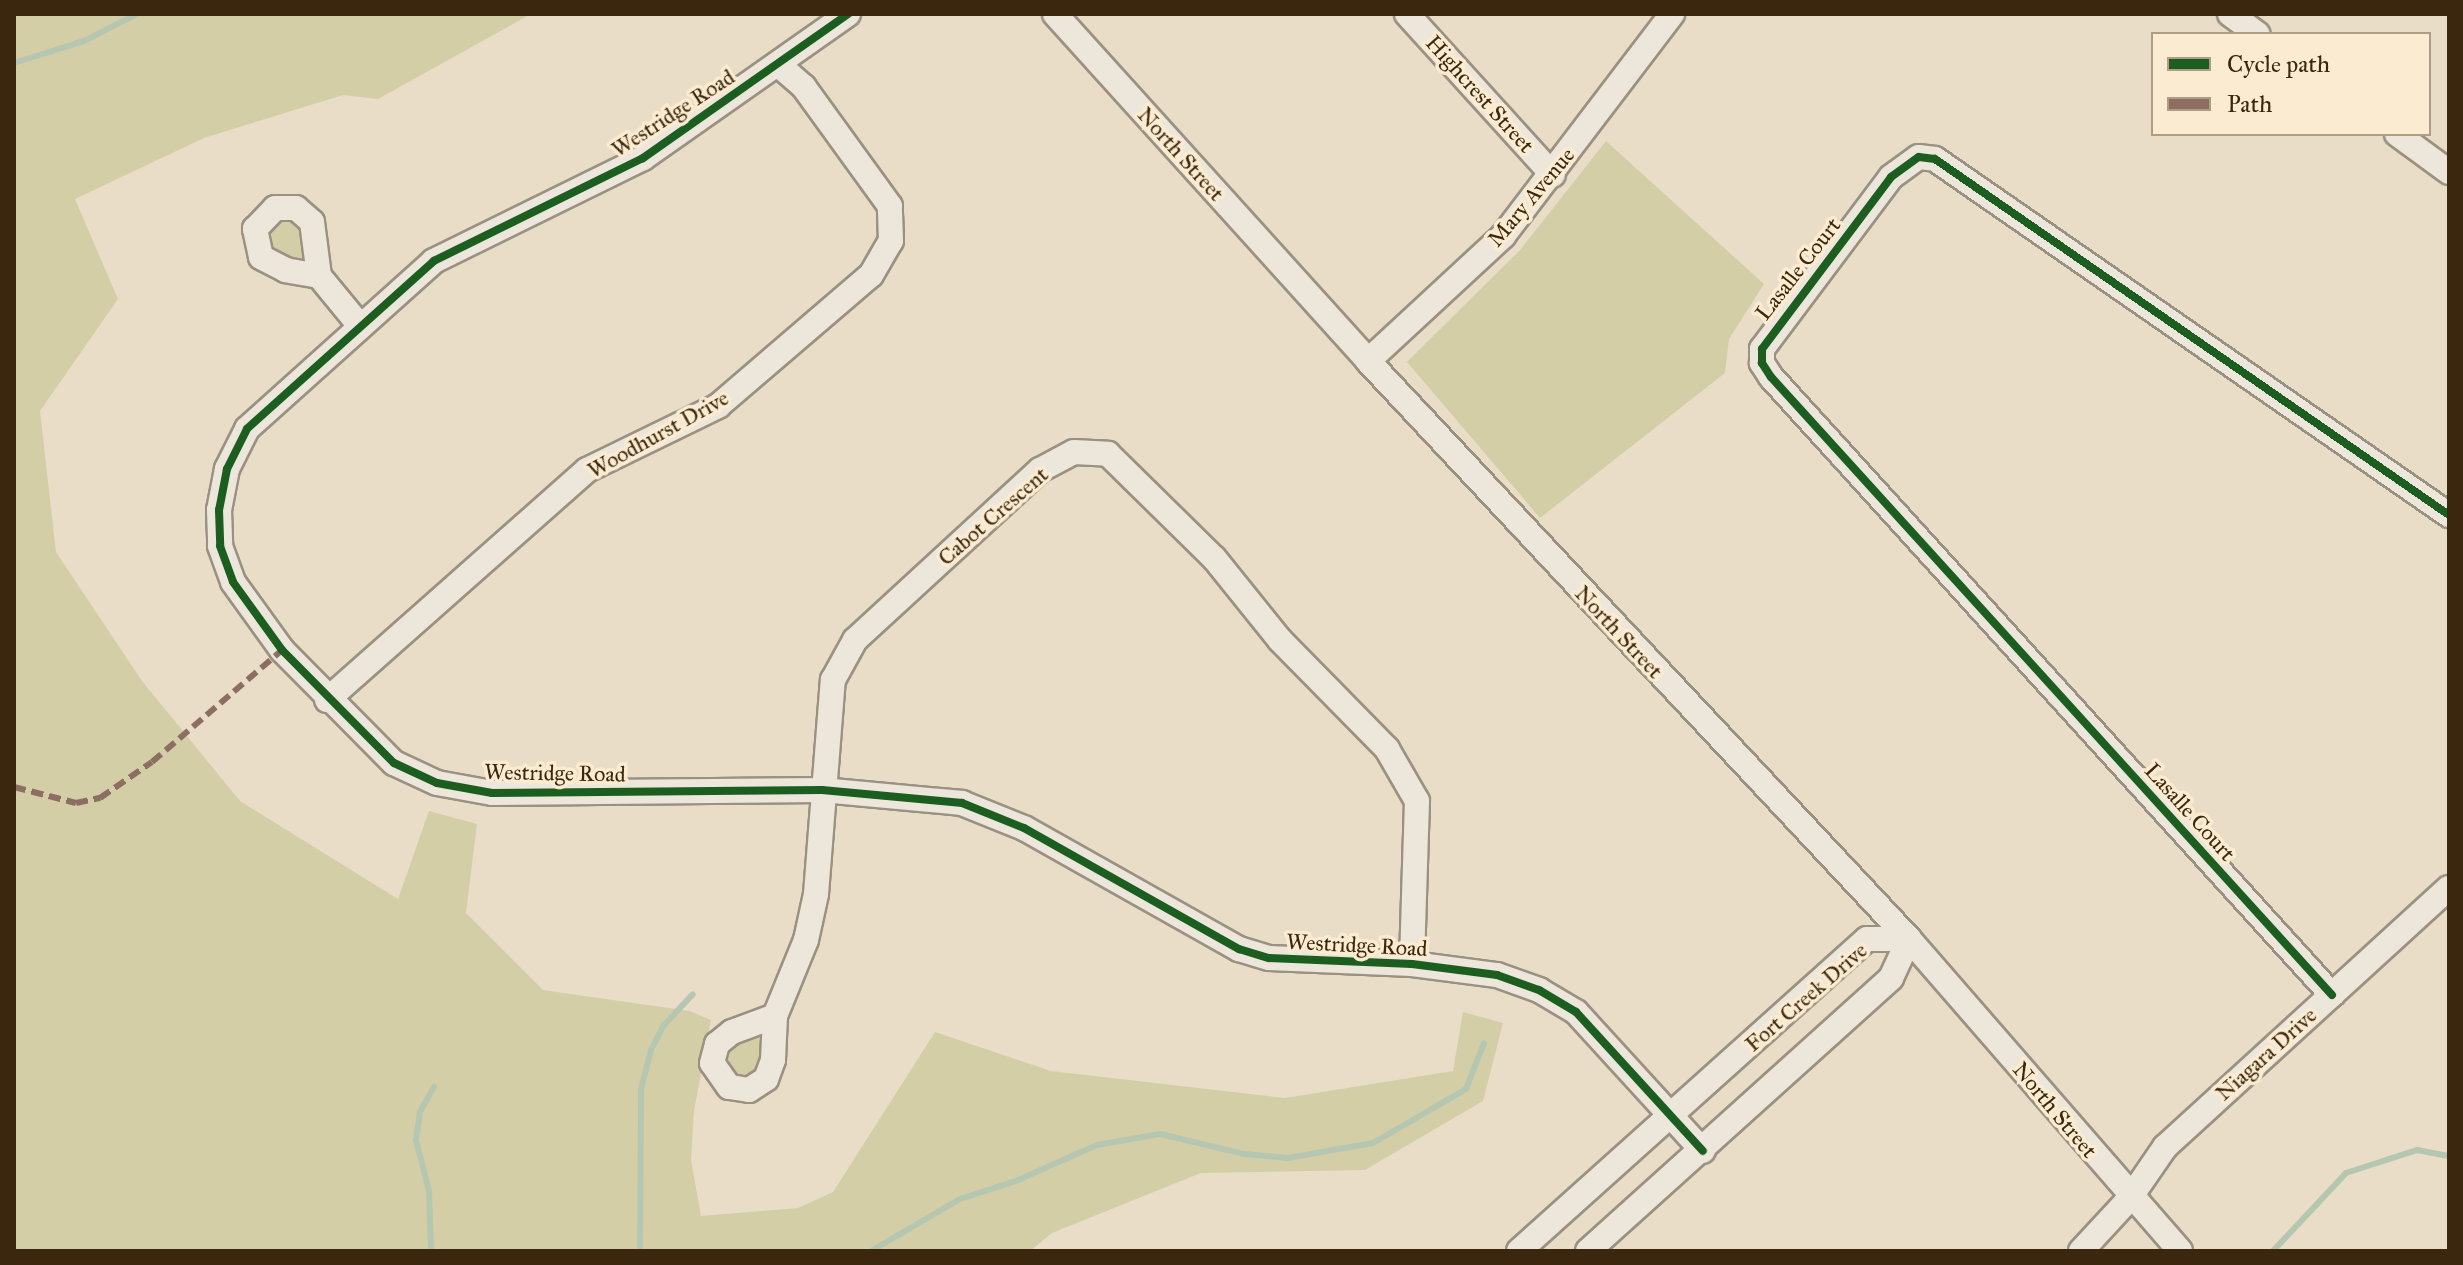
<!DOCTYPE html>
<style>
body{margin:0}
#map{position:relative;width:2463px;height:1265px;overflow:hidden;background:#eaddc7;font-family:"IM FELL Great Primer",serif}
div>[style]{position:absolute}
.green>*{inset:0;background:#d4cea6}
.stream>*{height:6px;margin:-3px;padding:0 3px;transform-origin:3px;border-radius:3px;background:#b6c7b1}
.roads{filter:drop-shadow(2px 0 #9b9181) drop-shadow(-2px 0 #9b9181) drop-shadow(0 2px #9b9181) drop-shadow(0 -2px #9b9181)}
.minor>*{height:24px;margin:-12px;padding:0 12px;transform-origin:12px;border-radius:12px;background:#ede6db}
.quiet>*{height:6px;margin-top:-3px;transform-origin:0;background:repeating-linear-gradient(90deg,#8d6e63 0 12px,transparent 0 18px)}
.cycleway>*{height:8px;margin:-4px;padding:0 4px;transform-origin:4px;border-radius:4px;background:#1b5e20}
span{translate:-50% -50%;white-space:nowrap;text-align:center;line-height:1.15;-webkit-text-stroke:7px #fbecd1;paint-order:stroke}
.street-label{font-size:22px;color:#3a270d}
.frame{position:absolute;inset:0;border:16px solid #3a270d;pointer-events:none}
.legend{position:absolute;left:2151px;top:32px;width:280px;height:104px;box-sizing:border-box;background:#fbecd1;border:2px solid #ae9d83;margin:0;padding:10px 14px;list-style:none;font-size:24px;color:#3a270d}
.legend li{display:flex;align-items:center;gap:16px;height:40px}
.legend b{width:40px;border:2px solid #ae9d83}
</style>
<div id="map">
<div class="green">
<i style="clip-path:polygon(14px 14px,531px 14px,378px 99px,343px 95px,204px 138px,75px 199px,118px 299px,40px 411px,56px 552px,142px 681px,240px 801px,398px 899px,429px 811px,477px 824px,466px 913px,543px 990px,690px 1011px,711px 1020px,694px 1111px,691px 1160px,701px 1216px,798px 1208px,833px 1192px,935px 1032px,1051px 1071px,1285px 1098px,1453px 1071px,1463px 1012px,1503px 1023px,1483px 1101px,1365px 1170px,1201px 1173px,1052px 1233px,1030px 1251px,14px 1251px)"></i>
<i style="clip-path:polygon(1606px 141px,1764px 284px,1729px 339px,1725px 373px,1540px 518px,1407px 362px,1520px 250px)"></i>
<i style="clip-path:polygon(283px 216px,300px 223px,308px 260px,302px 265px,273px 255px,263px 232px)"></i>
<i style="clip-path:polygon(763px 1031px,757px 1075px,733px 1081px,722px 1055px,728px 1046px)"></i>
</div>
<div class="stream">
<i style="left:14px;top:63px;width:73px;rotate:-17.4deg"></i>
<i style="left:84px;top:41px;width:59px;rotate:-27deg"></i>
<i style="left:431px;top:1251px;width:60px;rotate:-91.9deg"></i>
<i style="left:429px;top:1191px;width:53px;rotate:-104.3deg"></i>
<i style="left:416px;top:1140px;width:28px;rotate:-82deg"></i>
<i style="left:420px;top:1112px;width:29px;rotate:-61deg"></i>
<i style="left:640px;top:1251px;width:162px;rotate:-89.6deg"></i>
<i style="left:641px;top:1089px;width:40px;rotate:-75.6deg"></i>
<i style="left:651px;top:1050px;width:28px;rotate:-63deg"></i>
<i style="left:664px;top:1025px;width:42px;rotate:-46.9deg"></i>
<i style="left:871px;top:1251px;width:103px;rotate:-30.3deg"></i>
<i style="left:960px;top:1199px;width:59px;rotate:-17.8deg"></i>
<i style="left:1016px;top:1181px;width:89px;rotate:-24deg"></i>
<i style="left:1097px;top:1145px;width:64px;rotate:-9.9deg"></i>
<i style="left:1160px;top:1134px;width:86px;rotate:13.4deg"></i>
<i style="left:1244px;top:1154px;width:44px;rotate:5.2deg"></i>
<i style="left:1288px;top:1158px;width:86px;rotate:-10deg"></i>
<i style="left:1373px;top:1143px;width:108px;rotate:-30.1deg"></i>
<i style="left:1466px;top:1089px;width:49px;rotate:-68.6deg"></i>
<i style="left:2273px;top:1251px;width:107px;rotate:-46.9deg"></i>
<i style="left:2346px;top:1173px;width:75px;rotate:-17.9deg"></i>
<i style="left:2417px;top:1150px;width:33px;rotate:11deg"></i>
</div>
<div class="roads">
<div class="minor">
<i style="left:848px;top:14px;width:251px;rotate:144.9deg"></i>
<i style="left:643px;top:158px;width:233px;rotate:153.8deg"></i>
<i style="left:434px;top:261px;width:251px;rotate:138.1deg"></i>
<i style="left:247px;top:429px;width:45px;rotate:116.6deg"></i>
<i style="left:227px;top:469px;width:42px;rotate:101deg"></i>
<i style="left:219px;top:510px;width:36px;rotate:88deg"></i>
<i style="left:220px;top:546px;width:38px;rotate:70deg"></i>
<i style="left:233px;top:582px;width:84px;rotate:54.2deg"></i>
<i style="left:282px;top:650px;width:159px;rotate:45.3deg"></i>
<i style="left:394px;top:763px;width:47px;rotate:24.9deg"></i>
<i style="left:437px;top:783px;width:56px;rotate:10.3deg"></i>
<i style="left:492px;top:793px;width:330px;rotate:-0.5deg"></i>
<i style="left:822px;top:790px;width:141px;rotate:5.3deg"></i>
<i style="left:962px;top:803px;width:67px;rotate:22deg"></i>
<i style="left:1024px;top:828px;width:247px;rotate:29.4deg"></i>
<i style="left:1239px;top:949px;width:31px;rotate:17deg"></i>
<i style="left:1269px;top:958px;width:143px;rotate:2.4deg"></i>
<i style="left:1412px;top:964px;width:86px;rotate:7.4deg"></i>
<i style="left:1497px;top:975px;width:45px;rotate:19.7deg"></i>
<i style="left:1539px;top:990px;width:43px;rotate:30.7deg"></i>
<i style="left:1576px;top:1012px;width:188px;rotate:47.6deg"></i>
<i style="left:1055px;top:14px;width:467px;rotate:47.9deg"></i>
<i style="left:1368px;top:361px;width:792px;rotate:46.89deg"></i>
<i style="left:1909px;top:939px;width:413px;rotate:49deg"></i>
<i style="left:1407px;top:14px;width:217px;rotate:47.8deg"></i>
<i style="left:2230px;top:14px;width:34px;rotate:36deg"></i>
<i style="left:2397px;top:134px;width:64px;rotate:36.2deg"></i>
<i style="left:275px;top:208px;width:21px"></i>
<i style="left:296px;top:208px;width:21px;rotate:41deg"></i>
<i style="left:312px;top:222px;width:54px;rotate:82.6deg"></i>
<i style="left:319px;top:276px;width:34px;rotate:-170deg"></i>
<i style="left:286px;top:270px;width:28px;rotate:-153deg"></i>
<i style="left:261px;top:257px;width:29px;rotate:-102deg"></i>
<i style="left:255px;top:229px;width:29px;rotate:-46deg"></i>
<i style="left:319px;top:276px;width:65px;rotate:50.6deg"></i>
<i style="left:1368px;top:361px;width:184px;rotate:-42.8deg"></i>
<i style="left:1503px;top:236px;width:279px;rotate:-52.7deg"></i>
<i style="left:327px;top:700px;width:347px;rotate:-41.5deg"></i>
<i style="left:587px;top:470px;width:146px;rotate:-26deg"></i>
<i style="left:718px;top:406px;width:201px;rotate:-40.6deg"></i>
<i style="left:871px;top:275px;width:39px;rotate:-60deg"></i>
<i style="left:891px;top:241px;width:35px;rotate:-92deg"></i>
<i style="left:890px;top:206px;width:147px;rotate:-125.9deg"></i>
<i style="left:804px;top:87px;width:33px;rotate:-139deg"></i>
<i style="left:2332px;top:995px;width:835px;rotate:-132.23deg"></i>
<i style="left:1771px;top:377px;width:17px;rotate:-123deg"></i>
<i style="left:1762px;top:363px;width:14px;rotate:-90deg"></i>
<i style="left:1762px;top:349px;width:215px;rotate:-53.1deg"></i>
<i style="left:1891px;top:177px;width:34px;rotate:-36deg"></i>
<i style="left:1919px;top:157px;width:16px;rotate:7deg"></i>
<i style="left:1935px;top:159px;width:625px;rotate:34.71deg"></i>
<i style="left:775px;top:1016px;width:82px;rotate:-67.8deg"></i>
<i style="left:806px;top:940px;width:47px;rotate:-77.7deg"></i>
<i style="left:816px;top:894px;width:215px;rotate:-85.5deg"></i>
<i style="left:833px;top:680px;width:46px;rotate:-61.2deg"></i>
<i style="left:855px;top:640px;width:251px;rotate:-42.6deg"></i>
<i style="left:1040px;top:470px;width:38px;rotate:-28deg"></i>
<i style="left:1074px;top:452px;width:34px;rotate:3deg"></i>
<i style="left:1108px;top:454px;width:148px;rotate:44.5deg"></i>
<i style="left:1214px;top:558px;width:105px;rotate:51.2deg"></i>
<i style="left:1280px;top:640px;width:153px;rotate:45.5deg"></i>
<i style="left:1387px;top:749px;width:60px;rotate:60deg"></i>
<i style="left:1417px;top:801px;width:163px;rotate:91.8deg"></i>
<i style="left:775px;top:1016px;width:44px;rotate:92.6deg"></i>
<i style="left:773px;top:1060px;width:20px;rotate:110deg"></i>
<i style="left:766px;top:1079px;width:20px;rotate:147deg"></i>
<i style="left:749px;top:1090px;width:20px;rotate:-171deg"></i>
<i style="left:729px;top:1087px;width:29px;rotate:-125deg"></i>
<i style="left:712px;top:1063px;width:20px;rotate:-75deg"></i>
<i style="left:717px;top:1044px;width:19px;rotate:-39deg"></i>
<i style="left:732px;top:1032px;width:46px;rotate:-20.4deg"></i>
<i style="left:1519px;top:1251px;width:467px;rotate:-41.9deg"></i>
<i style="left:1867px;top:939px;width:42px"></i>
<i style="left:1588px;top:1251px;width:408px;rotate:-42deg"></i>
<i style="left:1891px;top:978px;width:43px;rotate:-65.2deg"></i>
<i style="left:2081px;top:1251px;width:72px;rotate:-47.2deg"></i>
<i style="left:2130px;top:1198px;width:62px;rotate:-55.5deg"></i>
<i style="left:2165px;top:1147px;width:384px;rotate:-42.4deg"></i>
</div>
</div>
<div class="quiet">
<i style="left:14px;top:787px;width:64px;rotate:14.5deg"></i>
<i style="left:76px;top:803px;width:25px;rotate:-12deg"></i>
<i style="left:100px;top:798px;width:63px;rotate:-34.7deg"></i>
<i style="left:152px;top:762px;width:172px;rotate:-40.7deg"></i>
</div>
<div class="cycleway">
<i style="left:848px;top:14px;width:251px;rotate:144.9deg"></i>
<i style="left:643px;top:158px;width:233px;rotate:153.8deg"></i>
<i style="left:434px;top:261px;width:251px;rotate:138.1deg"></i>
<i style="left:247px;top:429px;width:45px;rotate:116.6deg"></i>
<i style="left:227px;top:469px;width:42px;rotate:101deg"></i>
<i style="left:219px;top:510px;width:36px;rotate:88deg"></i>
<i style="left:220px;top:546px;width:38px;rotate:70deg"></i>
<i style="left:233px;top:582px;width:84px;rotate:54.2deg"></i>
<i style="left:282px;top:650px;width:159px;rotate:45.3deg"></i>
<i style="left:394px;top:763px;width:47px;rotate:24.9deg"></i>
<i style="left:437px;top:783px;width:56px;rotate:10.3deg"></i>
<i style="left:492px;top:793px;width:330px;rotate:-0.5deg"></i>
<i style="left:822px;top:790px;width:141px;rotate:5.3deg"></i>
<i style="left:962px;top:803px;width:67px;rotate:22deg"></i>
<i style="left:1024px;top:828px;width:247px;rotate:29.4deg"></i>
<i style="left:1239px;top:949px;width:31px;rotate:17deg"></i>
<i style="left:1269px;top:958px;width:143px;rotate:2.4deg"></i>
<i style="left:1412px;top:964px;width:86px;rotate:7.4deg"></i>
<i style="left:1497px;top:975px;width:45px;rotate:19.7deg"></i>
<i style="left:1539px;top:990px;width:43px;rotate:30.7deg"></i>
<i style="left:1576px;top:1012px;width:188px;rotate:47.6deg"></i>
<i style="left:2332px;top:995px;width:835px;rotate:-132.23deg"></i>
<i style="left:1771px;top:377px;width:17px;rotate:-123deg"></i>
<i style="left:1762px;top:363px;width:14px;rotate:-90deg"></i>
<i style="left:1762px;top:349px;width:215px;rotate:-53.1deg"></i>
<i style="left:1891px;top:177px;width:34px;rotate:-36deg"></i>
<i style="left:1919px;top:157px;width:16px;rotate:7deg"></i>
<i style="left:1935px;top:159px;width:625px;rotate:34.71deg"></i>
</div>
<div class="street-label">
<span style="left:1480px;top:94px;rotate:48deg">Highcrest Street</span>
<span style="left:673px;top:113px;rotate:-33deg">Westridge Road</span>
<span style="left:1181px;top:154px;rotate:48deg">North Street</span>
<span style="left:1531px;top:197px;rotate:-50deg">Mary Avenue</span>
<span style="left:1798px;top:269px;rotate:-52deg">Lasalle Court</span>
<span style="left:658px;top:434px;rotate:-29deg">Woodhurst Drive</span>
<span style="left:993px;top:516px;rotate:-41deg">Cabot Crescent</span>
<span style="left:1619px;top:632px;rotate:47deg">North Street</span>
<span style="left:555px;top:773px;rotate:1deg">Westridge Road</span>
<span style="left:2190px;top:812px;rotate:48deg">Lasalle Court</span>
<span style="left:1357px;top:945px;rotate:3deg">Westridge Road</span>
<span style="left:1806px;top:997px;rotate:-41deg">Fort Creek Drive</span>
<span style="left:2266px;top:1054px;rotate:-42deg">Niagara Drive</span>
<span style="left:2055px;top:1110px;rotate:50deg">North Street</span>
</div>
<div class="frame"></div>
<ul class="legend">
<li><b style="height:10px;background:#1b5e20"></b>Cycle path</li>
<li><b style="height:10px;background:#8d6e63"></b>Path</li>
</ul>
</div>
